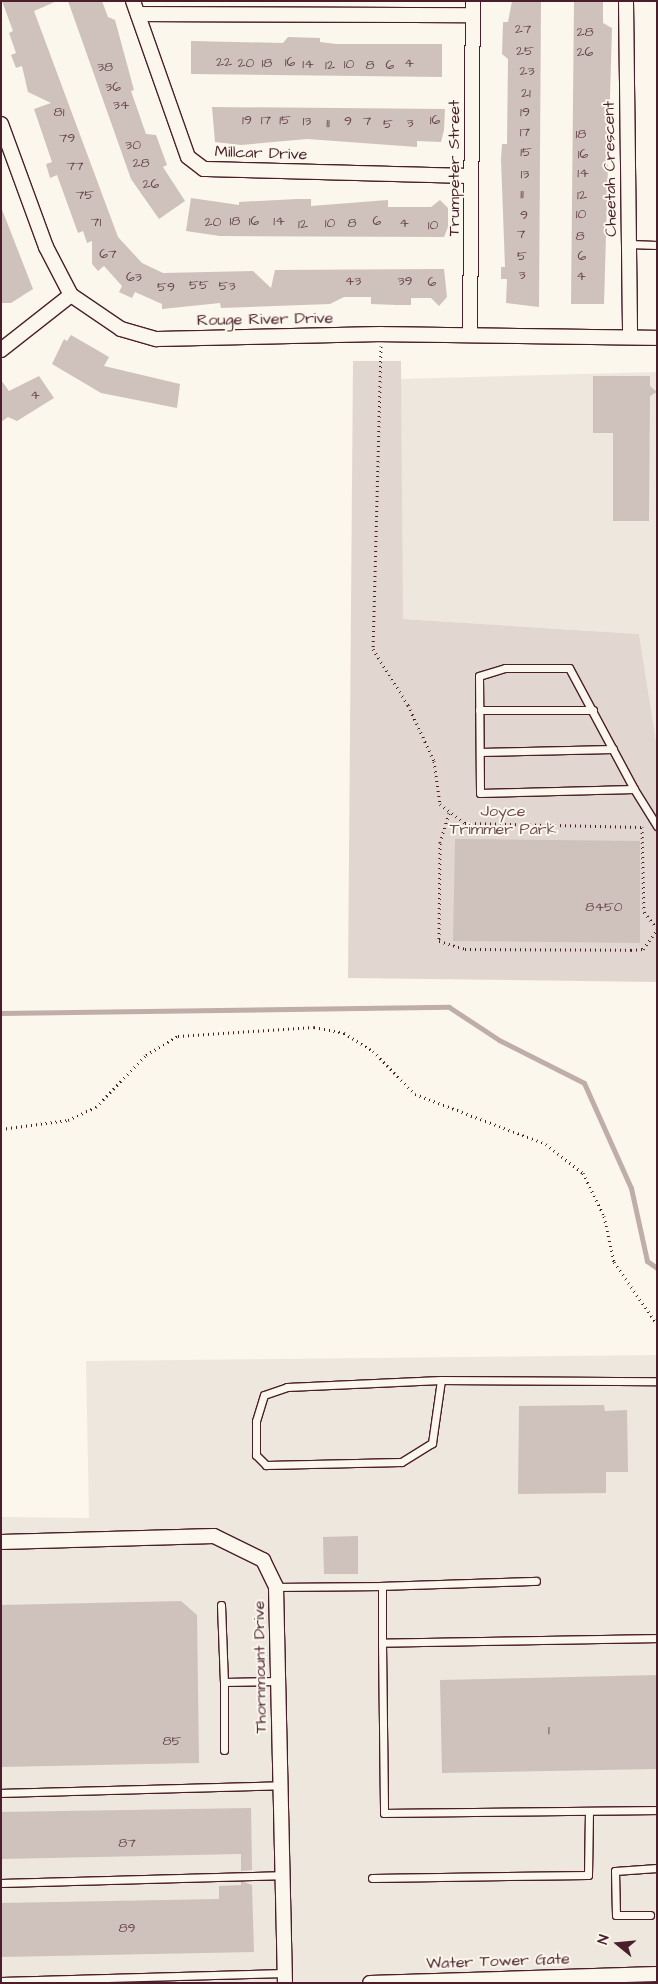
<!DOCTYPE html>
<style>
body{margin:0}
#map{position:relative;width:658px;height:1984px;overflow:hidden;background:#fbf7ec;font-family:"Architects Daughter",sans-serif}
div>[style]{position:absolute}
.built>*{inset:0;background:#eee7de}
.green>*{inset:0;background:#e2d7d0}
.stream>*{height:5px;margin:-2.5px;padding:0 2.5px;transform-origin:2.5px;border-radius:2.5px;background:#bfadaa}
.building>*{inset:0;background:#cfc2bc}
.path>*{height:3px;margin-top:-1.5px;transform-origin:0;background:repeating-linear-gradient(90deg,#4a1f2b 0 1px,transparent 0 5px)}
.roads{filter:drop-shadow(1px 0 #4a1f2b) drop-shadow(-1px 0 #4a1f2b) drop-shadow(0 1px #4a1f2b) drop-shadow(0 -1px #4a1f2b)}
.service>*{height:7px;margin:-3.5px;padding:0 3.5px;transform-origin:3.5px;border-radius:3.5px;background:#fbf7ec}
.minor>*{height:14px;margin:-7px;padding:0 7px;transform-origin:7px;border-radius:7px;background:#fbf7ec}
span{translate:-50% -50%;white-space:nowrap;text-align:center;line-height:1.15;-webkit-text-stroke:4px #fbf7ec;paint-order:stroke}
.number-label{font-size:14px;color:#6b484f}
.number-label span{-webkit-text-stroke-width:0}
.street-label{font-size:16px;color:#4a1f2b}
.park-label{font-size:16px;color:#704d54}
.frame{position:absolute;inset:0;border:2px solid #4a1f2b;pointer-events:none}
.north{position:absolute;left:593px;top:1919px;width:50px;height:50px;-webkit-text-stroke:4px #fbf7ec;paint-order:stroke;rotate:287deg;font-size:14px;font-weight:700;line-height:20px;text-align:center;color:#4a1f2b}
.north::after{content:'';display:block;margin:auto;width:18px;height:22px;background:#4a1f2b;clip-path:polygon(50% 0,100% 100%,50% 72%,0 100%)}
</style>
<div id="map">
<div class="built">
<i style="clip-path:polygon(657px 372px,657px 747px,639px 634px,402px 619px,401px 379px)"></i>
<i style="clip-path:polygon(657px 1355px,657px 1983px,1px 1983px,1px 1517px,89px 1518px,86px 1361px)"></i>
</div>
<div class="green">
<i style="clip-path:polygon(353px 361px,401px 361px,403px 619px,639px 634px,657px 747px,657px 982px,348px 978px)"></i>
</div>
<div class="stream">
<i style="left:1px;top:1013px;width:448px;rotate:-0.8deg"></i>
<i style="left:449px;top:1007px;width:60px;rotate:33.4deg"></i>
<i style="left:499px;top:1040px;width:95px;rotate:26.8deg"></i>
<i style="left:584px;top:1083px;width:115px;rotate:65.9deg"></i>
<i style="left:631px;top:1188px;width:75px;rotate:77.6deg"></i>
<i style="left:647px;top:1261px;width:12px;rotate:35deg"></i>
</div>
<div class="building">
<i style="clip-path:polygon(2px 1px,57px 1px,34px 11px,118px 237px,142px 263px,163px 273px,253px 271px,271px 288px,275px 270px,444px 269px,447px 297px,439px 306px,431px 298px,411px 298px,411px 305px,397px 305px,371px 304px,371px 297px,344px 297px,330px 304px,221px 308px,220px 303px,162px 309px,162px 304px,135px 292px,132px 298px,119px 292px,122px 286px,104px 266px,98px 271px,92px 264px,92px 241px,87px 243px,83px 231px,78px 233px,57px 175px,50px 178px,46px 164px,52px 162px,34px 109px,51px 103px,28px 92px,22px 66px,16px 68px,11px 55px,16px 53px,9px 33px,13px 31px)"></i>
<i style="clip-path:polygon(68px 1px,102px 1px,108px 17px,115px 20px,134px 90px,131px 91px,146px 134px,156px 135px,167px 165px,163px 167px,185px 201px,159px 219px,131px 179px)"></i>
<i style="clip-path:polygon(512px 1px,541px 1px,539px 307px,506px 303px,507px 279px,501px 279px,501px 267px,505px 267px,501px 159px,502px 144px,507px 144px,508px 59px,502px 54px,503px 22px,508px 22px)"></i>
<i style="clip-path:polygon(574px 1px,603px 1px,603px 23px,612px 28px,604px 304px,571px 304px)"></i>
<i style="clip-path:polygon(288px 37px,320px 38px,320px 42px,336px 44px,442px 44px,442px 77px,191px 74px,191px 41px,283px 43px)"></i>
<i style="clip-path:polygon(212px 107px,445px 109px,444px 130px,441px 142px,417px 141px,417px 147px,307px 139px,241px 145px,215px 142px)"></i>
<i style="clip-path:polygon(191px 198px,239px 205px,239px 202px,297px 199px,311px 199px,311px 206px,388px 200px,388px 207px,431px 207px,440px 200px,448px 208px,448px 227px,444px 237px,220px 236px,186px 231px)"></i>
<i style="clip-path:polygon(1px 207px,33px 289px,11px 303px,1px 303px)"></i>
<i style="clip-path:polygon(71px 335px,109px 357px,104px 366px,180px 384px,177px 408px,101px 393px,52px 364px,64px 339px,67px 341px)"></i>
<i style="clip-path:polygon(39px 376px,54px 398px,17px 421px,8px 417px,1px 422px,1px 380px,9px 391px)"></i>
<i style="clip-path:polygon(593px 376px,650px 376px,650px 386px,657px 392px,650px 396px,649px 521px,613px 521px,613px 433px,593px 433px)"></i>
<i style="clip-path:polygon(455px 839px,640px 841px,640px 943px,453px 941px)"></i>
<i style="clip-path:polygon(604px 1405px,605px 1411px,627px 1410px,628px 1472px,606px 1472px,606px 1493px,518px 1494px,519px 1406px)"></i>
<i style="clip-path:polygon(358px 1536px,358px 1574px,324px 1574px,323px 1537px)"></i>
<i style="clip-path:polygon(181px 1601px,197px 1615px,199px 1763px,1px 1767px,1px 1605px)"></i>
<i style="clip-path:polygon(657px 1675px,657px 1769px,442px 1773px,440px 1680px)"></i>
<i style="clip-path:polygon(251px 1808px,252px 1870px,241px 1871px,241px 1854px,1px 1859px,1px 1812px)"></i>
<i style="clip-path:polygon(241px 1881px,252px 1885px,254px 1952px,1px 1957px,1px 1903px,219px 1899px,219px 1886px,241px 1885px)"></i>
</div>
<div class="path">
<i style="left:381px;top:346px;width:303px;rotate:91.5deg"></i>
<i style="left:373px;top:649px;width:66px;rotate:58deg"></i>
<i style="left:408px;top:705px;width:62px;rotate:65.1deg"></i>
<i style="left:434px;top:761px;width:43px;rotate:82.1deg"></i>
<i style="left:440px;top:804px;width:31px;rotate:37deg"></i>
<i style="left:465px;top:823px;width:177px;rotate:1.3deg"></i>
<i style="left:642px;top:827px;width:85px;rotate:88.7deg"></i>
<i style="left:644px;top:912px;width:21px;rotate:51deg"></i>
<i style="left:449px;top:813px;width:31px;rotate:107deg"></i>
<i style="left:440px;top:843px;width:98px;rotate:90.6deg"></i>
<i style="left:439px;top:941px;width:27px;rotate:17deg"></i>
<i style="left:465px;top:949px;width:166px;rotate:0.3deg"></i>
<i style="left:631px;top:950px;width:12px;rotate:-5deg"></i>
<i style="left:643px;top:949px;width:24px;rotate:-54deg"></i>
<i style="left:1px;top:1129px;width:68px;rotate:-7.7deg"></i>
<i style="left:68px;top:1120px;width:31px;rotate:-25deg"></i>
<i style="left:96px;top:1107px;width:72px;rotate:-46.1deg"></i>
<i style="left:146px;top:1055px;width:37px;rotate:-31deg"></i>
<i style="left:178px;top:1036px;width:136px;rotate:-3.8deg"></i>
<i style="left:314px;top:1027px;width:31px;rotate:11deg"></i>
<i style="left:344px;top:1033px;width:34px;rotate:32deg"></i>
<i style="left:373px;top:1051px;width:60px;rotate:45.7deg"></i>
<i style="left:415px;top:1094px;width:140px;rotate:20.9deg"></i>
<i style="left:546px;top:1144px;width:47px;rotate:38.1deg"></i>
<i style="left:583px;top:1173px;width:48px;rotate:64deg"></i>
<i style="left:604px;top:1216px;width:47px;rotate:77.7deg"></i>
<i style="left:614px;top:1262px;width:75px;rotate:55.3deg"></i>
</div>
<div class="roads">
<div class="service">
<i style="left:629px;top:244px;width:28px;rotate:2deg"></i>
<i style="left:479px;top:710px;width:114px"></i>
<i style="left:480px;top:752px;width:133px;rotate:-1.3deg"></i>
<i style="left:634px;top:789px;width:137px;rotate:-118.2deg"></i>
<i style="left:569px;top:668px;width:64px;rotate:180deg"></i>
<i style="left:505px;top:668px;width:27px;rotate:163deg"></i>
<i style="left:479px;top:676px;width:117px;rotate:89.5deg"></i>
<i style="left:480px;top:793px;width:154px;rotate:-1.5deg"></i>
<i style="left:634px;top:789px;width:44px;rotate:58.1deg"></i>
<i style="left:441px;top:1380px;width:64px;rotate:98.1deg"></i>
<i style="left:432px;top:1443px;width:36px;rotate:148deg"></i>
<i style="left:401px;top:1462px;width:135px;rotate:178.7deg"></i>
<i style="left:266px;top:1465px;width:14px;rotate:-135deg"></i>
<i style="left:256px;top:1455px;width:34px;rotate:-90deg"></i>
<i style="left:256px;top:1421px;width:27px;rotate:-73deg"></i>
<i style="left:264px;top:1395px;width:24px;rotate:-19deg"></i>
<i style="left:287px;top:1387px;width:154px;rotate:-2.6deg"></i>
<i style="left:441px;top:1380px;width:216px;rotate:0.3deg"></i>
<i style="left:276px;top:1587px;width:106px;rotate:-0.5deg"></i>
<i style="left:221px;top:1605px;width:77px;rotate:87.8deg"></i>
<i style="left:224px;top:1682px;width:53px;rotate:-1.1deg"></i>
<i style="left:657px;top:1638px;width:275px;rotate:179deg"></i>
<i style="left:382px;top:1643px;width:170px;rotate:89.3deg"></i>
<i style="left:384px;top:1813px;width:273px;rotate:-0.6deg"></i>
<i style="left:382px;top:1643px;width:57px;rotate:-90deg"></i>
<i style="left:382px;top:1586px;width:154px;rotate:-1.9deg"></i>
<i style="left:224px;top:1682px;width:68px;rotate:90deg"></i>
<i style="left:1px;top:1793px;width:278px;rotate:-1.6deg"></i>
<i style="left:372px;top:1878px;width:216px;rotate:-0.8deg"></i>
<i style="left:588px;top:1875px;width:64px;rotate:-89.1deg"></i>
<i style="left:1px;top:1883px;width:279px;rotate:-1.6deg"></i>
<i style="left:650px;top:1915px;width:34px;rotate:180deg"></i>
<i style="left:616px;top:1915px;width:44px;rotate:-91.3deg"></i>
<i style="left:615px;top:1871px;width:42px;rotate:-4.1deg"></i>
<i style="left:1px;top:1981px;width:284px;rotate:-1.6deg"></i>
</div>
<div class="minor">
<i style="left:133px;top:1px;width:165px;rotate:70.6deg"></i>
<i style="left:188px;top:157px;width:20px;rotate:37deg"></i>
<i style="left:204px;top:169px;width:267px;rotate:1.5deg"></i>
<i style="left:626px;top:1px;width:336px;rotate:89.3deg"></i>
<i style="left:138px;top:14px;width:335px;rotate:0.2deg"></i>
<i style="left:1px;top:124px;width:131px;rotate:69.9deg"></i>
<i style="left:46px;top:247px;width:54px;rotate:62.5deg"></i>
<i style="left:71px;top:295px;width:60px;rotate:34.2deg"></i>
<i style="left:121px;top:329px;width:37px;rotate:16deg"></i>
<i style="left:157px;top:339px;width:224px;rotate:-1.3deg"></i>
<i style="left:381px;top:334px;width:276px;rotate:0.8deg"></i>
<i style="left:470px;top:334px;width:333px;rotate:-89.5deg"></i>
<i style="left:1px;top:350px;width:89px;rotate:-38.2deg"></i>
<i style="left:1px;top:1542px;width:213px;rotate:-1.6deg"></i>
<i style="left:214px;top:1536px;width:55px;rotate:26.1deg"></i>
<i style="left:263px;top:1560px;width:30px;rotate:64deg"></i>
<i style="left:276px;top:1587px;width:396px;rotate:88.7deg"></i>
<i style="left:370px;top:1983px;width:287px;rotate:-1.8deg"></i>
</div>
</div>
<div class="number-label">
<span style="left:523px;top:29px">27</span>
<span style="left:585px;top:32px">28</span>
<span style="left:525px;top:51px">25</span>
<span style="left:585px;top:52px">26</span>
<span style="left:224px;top:62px">22</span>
<span style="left:290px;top:62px">16</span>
<span style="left:246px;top:63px">20</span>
<span style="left:267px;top:63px">18</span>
<span style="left:409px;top:63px">4</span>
<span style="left:308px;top:64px">14</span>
<span style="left:349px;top:64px">10</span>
<span style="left:330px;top:65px">12</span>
<span style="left:370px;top:65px">8</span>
<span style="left:390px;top:65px">6</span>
<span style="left:105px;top:67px">38</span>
<span style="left:527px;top:71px">23</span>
<span style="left:113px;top:87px">36</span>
<span style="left:526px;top:93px">21</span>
<span style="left:121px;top:105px">34</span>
<span style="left:59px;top:112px">81</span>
<span style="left:525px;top:112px">19</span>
<span style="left:247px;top:120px">19</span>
<span style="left:266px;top:120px">17</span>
<span style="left:285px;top:120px">15</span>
<span style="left:435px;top:120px">16</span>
<span style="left:307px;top:121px">13</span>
<span style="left:348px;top:121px">9</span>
<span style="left:367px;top:121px">7</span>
<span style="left:328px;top:123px">11</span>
<span style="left:410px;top:123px">3</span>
<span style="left:388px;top:124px">5</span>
<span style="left:525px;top:132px">17</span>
<span style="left:581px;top:134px">18</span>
<span style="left:67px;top:138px">79</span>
<span style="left:133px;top:145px">30</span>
<span style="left:526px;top:152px">15</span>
<span style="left:583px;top:154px">16</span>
<span style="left:141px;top:163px">28</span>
<span style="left:75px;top:166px">77</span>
<span style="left:583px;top:173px">14</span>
<span style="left:525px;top:174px">13</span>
<span style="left:151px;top:184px">26</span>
<span style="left:522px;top:194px">11</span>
<span style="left:85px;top:195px">75</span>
<span style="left:582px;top:195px">12</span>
<span style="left:581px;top:214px">10</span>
<span style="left:524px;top:215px">9</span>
<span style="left:235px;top:221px">18</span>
<span style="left:254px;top:221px">16</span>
<span style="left:279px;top:221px">14</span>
<span style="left:377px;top:221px">6</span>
<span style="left:96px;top:222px">71</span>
<span style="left:213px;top:222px">20</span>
<span style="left:330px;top:223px">10</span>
<span style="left:352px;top:223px">8</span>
<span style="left:404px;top:223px">4</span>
<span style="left:303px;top:224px">12</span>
<span style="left:433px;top:225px">10</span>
<span style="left:521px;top:234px">7</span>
<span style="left:580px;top:236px">8</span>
<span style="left:108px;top:254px">67</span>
<span style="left:522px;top:256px">5</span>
<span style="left:582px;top:256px">6</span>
<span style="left:522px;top:275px">3</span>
<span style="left:581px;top:276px">4</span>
<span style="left:134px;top:277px">63</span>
<span style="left:353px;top:281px">43</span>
<span style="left:405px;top:281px">39</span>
<span style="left:432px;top:282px">6</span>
<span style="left:199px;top:285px">55</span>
<span style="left:227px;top:286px">53</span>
<span style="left:166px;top:287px">59</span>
<span style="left:35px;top:395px">4</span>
<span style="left:604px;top:907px">8450</span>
<span style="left:549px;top:1730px">1</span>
<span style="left:172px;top:1741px">85</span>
<span style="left:127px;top:1843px">87</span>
<span style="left:127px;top:1928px">89</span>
</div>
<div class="street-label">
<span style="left:261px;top:153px;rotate:2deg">Millcar Drive</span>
<span style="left:454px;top:168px;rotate:-90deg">Trumpeter Street</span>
<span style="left:610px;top:169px;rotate:-91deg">Cheetah Crescent</span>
<span style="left:265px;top:319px;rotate:-1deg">Rouge River Drive</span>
<span style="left:260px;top:1667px;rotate:-91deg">Thornmount Drive</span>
<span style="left:498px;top:1961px;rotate:-2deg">Water Tower Gate</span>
</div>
<div class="park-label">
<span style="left:503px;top:820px">Joyce<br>Trimmer Park</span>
</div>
<div class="frame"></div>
<div class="north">N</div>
</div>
